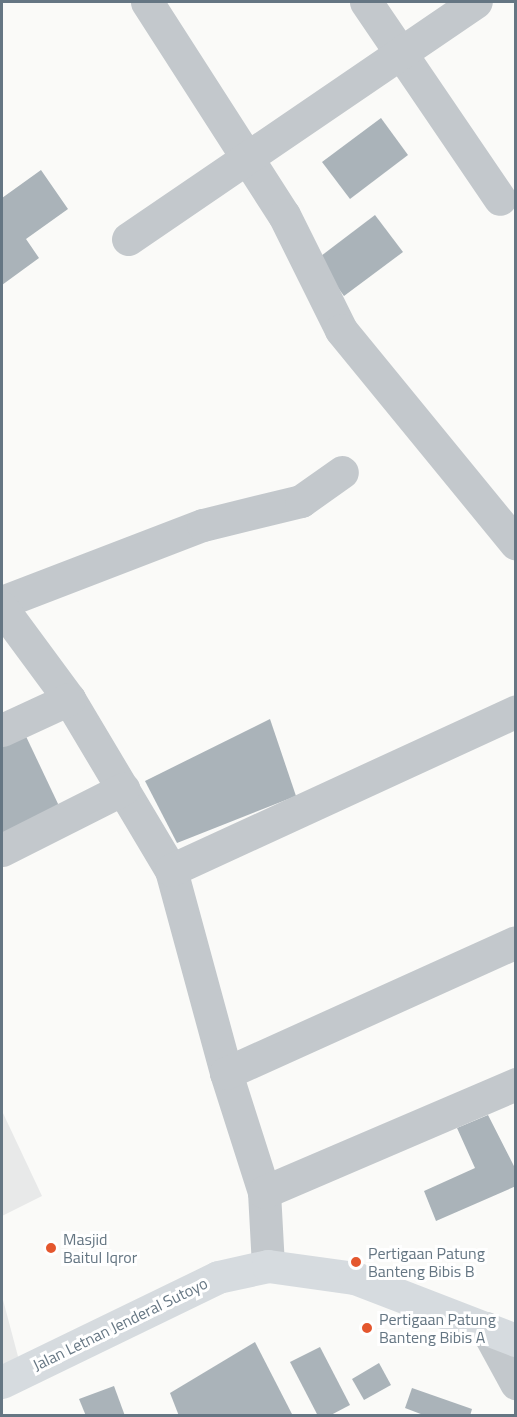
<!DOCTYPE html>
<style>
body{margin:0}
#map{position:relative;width:517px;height:1417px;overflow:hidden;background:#fafaf8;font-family:"Titillium Web",sans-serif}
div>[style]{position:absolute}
.built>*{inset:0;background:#e8e9e9}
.building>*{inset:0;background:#aab3b9}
.minor>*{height:33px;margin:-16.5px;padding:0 16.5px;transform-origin:16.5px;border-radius:16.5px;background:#c3c8cc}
.major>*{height:33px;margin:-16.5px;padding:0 16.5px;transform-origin:16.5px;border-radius:16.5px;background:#d6dbdf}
.dots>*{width:16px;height:16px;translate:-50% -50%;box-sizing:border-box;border:3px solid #fff;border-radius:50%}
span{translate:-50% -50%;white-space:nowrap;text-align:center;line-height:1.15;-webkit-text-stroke:6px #fff;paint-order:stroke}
.poi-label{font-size:16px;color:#657683}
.left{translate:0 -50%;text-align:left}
.street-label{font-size:16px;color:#657683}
.frame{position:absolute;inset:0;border:3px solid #657683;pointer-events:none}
</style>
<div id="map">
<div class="built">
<i style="clip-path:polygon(2px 1111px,42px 1196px,2px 1216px)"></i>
<i style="clip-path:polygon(2px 1296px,20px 1364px,2px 1376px)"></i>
</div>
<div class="building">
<i style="clip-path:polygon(381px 118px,408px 155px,350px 199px,322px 162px)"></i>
<i style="clip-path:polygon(41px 170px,68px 209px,26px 239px,39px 258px,2px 285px,2px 198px)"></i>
<i style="clip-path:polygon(375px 215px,403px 252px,344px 296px,317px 259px)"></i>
<i style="clip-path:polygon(270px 719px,296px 796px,177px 843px,145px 781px)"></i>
<i style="clip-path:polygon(23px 730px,60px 808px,2px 836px,2px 740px)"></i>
<i style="clip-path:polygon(488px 1115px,516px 1170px,516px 1186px,436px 1221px,424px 1191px,475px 1168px,457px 1128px)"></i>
<i style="clip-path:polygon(255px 1342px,293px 1416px,179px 1416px,170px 1393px)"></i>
<i style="clip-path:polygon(320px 1347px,350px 1405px,329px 1416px,318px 1416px,290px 1362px)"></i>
<i style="clip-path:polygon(379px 1363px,391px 1385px,364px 1400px,352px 1379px)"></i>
<i style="clip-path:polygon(114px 1386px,125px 1416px,86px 1416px,79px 1399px)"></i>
<i style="clip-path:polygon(412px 1388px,472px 1409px,470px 1416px,426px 1416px,405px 1408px)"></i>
</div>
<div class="minor">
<i style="left:147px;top:2px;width:253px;rotate:57.3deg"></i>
<i style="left:284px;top:215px;width:128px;rotate:63.6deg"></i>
<i style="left:341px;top:330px;width:276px;rotate:50.7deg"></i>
<i style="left:366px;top:2px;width:238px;rotate:55.8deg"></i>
<i style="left:128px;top:239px;width:421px;rotate:-34.3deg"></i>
<i style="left:2px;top:602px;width:215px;rotate:-21deg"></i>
<i style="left:203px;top:525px;width:101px;rotate:-13.8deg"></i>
<i style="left:301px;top:501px;width:50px;rotate:-35.3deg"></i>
<i style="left:2px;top:608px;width:113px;rotate:53.6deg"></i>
<i style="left:69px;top:699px;width:199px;rotate:59.2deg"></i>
<i style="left:171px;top:870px;width:210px;rotate:74.8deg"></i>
<i style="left:226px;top:1073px;width:125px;rotate:72.3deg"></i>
<i style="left:264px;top:1192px;width:74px;rotate:86.9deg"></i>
<i style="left:2px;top:730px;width:74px;rotate:-24.8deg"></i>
<i style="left:2px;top:850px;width:136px;rotate:-26.8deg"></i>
<i style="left:171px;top:870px;width:380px;rotate:-24.7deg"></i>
<i style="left:226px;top:1073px;width:318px;rotate:-24.3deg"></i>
<i style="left:264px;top:1192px;width:274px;rotate:-23.2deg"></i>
<i style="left:486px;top:1328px;width:63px;rotate:61.4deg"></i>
</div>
<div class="major">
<i style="left:2px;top:1382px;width:240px;rotate:-25.9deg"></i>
<i style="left:218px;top:1277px;width:51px;rotate:-12.4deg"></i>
<i style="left:268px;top:1266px;width:88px;rotate:7.9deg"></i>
<i style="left:355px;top:1278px;width:173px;rotate:21.1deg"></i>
</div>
<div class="dots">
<i style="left:51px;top:1248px;background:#e4572e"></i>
<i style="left:356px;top:1262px;background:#e4572e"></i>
<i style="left:367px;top:1328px;background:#e4572e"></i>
</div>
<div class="poi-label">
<span class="left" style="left:63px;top:1248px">Masjid<br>Baitul Iqror</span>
<span class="left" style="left:368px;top:1262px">Pertigaan Patung<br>Banteng Bibis B</span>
<span class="left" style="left:379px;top:1328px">Pertigaan Patung<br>Banteng Bibis A</span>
</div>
<div class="street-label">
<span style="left:120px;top:1324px;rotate:-26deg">Jalan Letnan Jenderal Sutoyo</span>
</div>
<div class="frame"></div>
</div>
